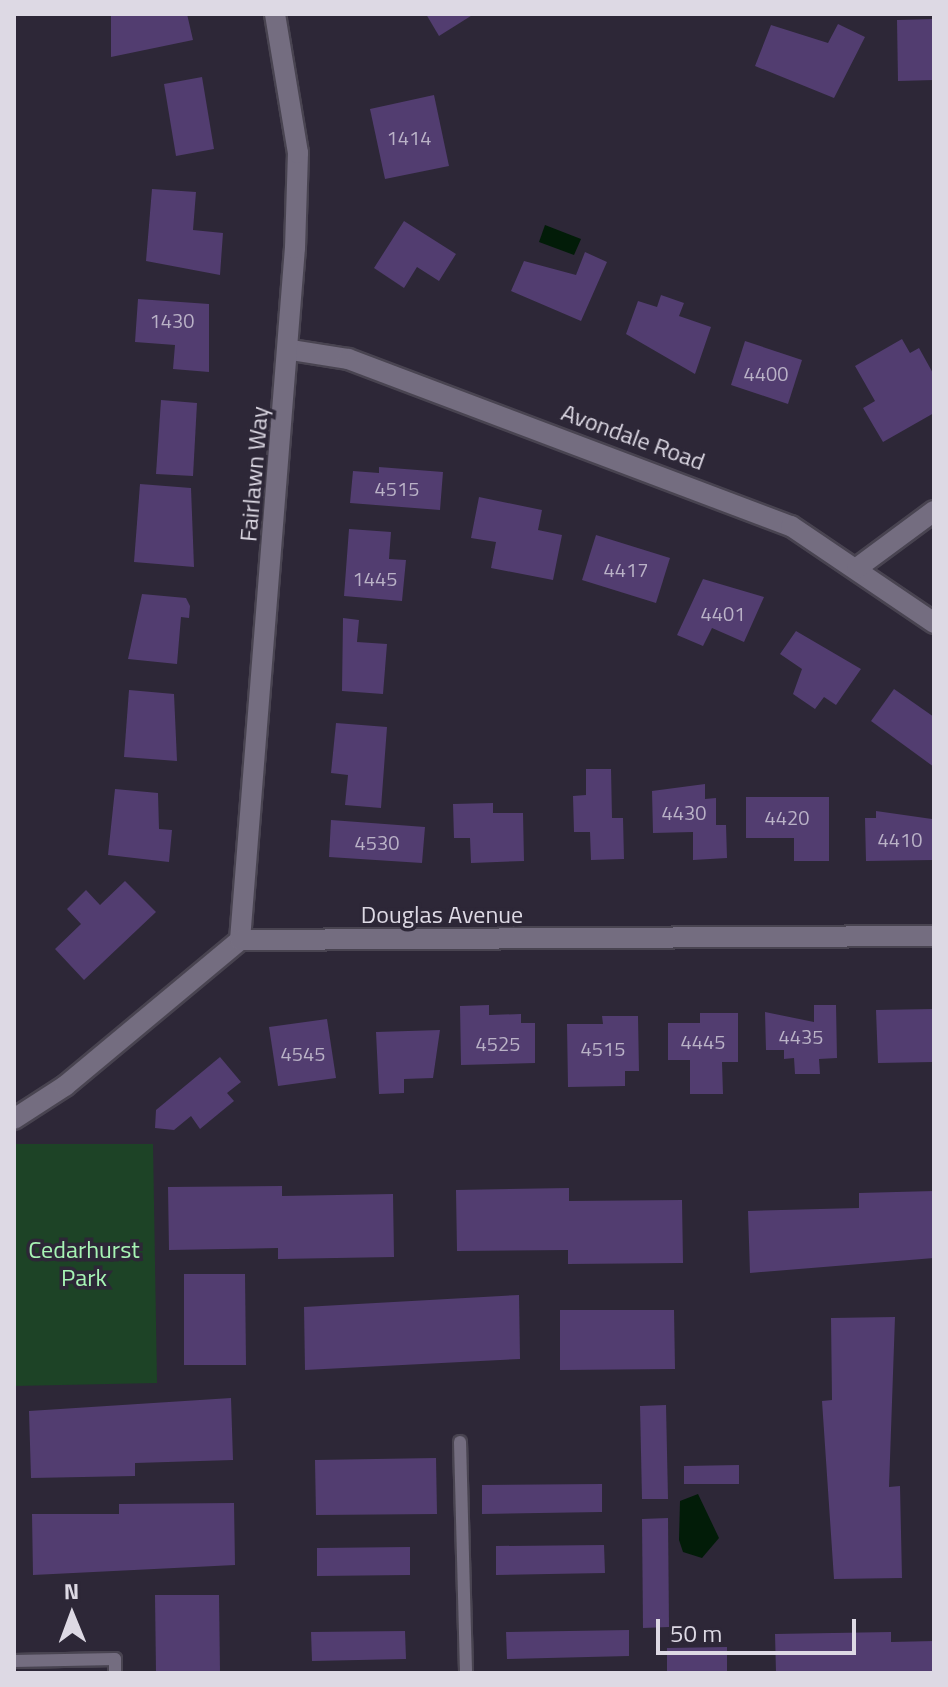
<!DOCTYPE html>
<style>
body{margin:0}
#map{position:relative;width:948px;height:1687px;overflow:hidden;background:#2d2737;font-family:"Titillium Web",sans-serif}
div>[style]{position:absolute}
.green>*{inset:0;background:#1d4326}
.water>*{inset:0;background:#021c08}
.building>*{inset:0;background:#523d70}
.roads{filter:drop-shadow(2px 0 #494451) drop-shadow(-2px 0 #494451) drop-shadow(0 2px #494451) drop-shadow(0 -2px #494451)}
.service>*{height:12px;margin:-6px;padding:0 6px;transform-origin:6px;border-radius:6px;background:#746d80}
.minor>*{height:20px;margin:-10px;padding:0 10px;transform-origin:10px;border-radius:10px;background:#746d80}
span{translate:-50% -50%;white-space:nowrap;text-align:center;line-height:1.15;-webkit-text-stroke:7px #2d2737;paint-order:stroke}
.number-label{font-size:20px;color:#bab2c7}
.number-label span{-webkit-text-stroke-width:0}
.street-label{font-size:24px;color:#ddd9e4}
.park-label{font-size:24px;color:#a7f5b5}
.frame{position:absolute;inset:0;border:16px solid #ddd9e4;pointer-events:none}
.north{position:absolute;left:32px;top:1575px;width:80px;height:80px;-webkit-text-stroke:6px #2d2737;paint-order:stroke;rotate:359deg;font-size:22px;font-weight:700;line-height:32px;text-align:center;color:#ddd9e4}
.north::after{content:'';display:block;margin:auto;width:28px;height:36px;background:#ddd9e4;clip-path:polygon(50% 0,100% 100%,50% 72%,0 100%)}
.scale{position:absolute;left:656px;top:1619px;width:200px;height:36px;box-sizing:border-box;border:4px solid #ddd9e4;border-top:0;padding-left:10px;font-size:24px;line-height:28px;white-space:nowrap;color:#ddd9e4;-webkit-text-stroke:6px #2d2737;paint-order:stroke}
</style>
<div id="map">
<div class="green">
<i style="clip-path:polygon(14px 1144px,153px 1144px,157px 1383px,14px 1386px)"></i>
</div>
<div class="water">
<i style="clip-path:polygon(545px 225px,581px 239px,574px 255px,539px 242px)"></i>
<i style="clip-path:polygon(698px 1494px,719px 1538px,702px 1558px,683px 1552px,679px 1540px,680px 1501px)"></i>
</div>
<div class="building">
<i style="clip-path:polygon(111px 14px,187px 14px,193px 40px,111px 57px)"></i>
<i style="clip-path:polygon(426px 14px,474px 14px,439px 36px)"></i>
<i style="clip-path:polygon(934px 19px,934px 80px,898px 81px,897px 20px)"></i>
<i style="clip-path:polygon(838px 24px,865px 37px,834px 98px,755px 66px,771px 25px,828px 43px)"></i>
<i style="clip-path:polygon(202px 77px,214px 149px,176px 156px,164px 84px)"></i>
<i style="clip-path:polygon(434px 95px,449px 166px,385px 179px,370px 109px)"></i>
<i style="clip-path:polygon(152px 189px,196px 192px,193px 230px,223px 233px,220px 275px,146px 261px)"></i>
<i style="clip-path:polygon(404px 221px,456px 254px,439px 281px,417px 267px,404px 288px,374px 268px)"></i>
<i style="clip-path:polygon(585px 252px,607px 262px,581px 321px,511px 291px,524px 261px,576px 275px)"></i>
<i style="clip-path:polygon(661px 295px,684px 303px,679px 316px,711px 327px,695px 374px,626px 334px,638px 301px,657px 307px)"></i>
<i style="clip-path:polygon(138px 299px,209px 304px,209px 372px,173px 369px,175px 345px,135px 342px)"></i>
<i style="clip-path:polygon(902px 339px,910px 353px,919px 348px,934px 375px,934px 413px,883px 442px,863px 408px,875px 401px,855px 366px)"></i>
<i style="clip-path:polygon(745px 341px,802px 360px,788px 404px,731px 385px)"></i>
<i style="clip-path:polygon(161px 400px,197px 403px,193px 476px,156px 474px)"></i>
<i style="clip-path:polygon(379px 467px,443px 472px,440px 510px,350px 503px,353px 471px,379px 473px)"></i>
<i style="clip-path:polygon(140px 484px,191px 488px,194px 567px,134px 562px)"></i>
<i style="clip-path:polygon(479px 497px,542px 510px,538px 530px,562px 535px,553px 580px,491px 568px,496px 542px,471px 538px)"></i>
<i style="clip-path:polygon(349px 529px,391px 532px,389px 559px,406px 560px,402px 601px,344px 596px)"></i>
<i style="clip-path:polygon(596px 535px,670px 558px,656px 603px,582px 580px)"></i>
<i style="clip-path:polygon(703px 579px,764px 597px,744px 642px,712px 628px,703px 646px,677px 635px)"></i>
<i style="clip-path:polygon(142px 594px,186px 598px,190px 606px,189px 618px,181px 617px,177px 664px,128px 659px)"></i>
<i style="clip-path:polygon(343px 618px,359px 620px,357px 642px,387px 644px,383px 694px,342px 691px)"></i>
<i style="clip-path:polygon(796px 631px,861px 669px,836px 705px,824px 697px,815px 709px,793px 694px,802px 669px,780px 654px)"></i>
<i style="clip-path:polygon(894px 689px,934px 717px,934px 767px,871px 721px)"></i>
<i style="clip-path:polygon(129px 690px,174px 694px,177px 761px,124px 757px)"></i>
<i style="clip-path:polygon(336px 723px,387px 727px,381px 808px,345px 805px,348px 775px,331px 773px)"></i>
<i style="clip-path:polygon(586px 769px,611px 769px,612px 818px,623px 818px,624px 859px,591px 860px,590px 832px,574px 832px,573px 796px,586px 795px)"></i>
<i style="clip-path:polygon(705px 784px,705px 799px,716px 798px,716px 825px,726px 825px,727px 858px,693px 860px,693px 832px,653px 833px,652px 791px)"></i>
<i style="clip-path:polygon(115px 789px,158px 793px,159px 829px,172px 830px,169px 862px,108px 855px)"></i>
<i style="clip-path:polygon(746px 797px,829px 797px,829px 861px,794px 861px,794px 838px,746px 838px)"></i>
<i style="clip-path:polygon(493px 803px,493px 813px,523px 813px,524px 861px,471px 863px,470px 838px,454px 838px,453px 804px)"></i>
<i style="clip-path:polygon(876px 811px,932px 819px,933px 860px,866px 861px,865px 818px,876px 818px)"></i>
<i style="clip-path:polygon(331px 820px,425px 827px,422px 863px,329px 857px)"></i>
<i style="clip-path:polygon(125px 881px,156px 912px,84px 980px,55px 949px,81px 924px,67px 909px,86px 890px,100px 905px)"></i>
<i style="clip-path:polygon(489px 1005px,489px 1015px,521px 1014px,521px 1023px,535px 1023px,535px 1063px,461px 1065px,460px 1006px)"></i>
<i style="clip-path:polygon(814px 1005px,836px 1005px,837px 1058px,819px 1059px,820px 1074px,795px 1074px,794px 1058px,784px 1059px,784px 1050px,766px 1050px,765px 1012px,814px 1022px)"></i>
<i style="clip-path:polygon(934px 1009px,934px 1062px,878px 1063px,876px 1010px)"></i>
<i style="clip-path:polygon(700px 1013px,738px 1013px,738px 1062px,722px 1062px,723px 1094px,690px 1094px,690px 1060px,668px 1060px,668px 1023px,700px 1023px)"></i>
<i style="clip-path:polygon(602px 1016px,638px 1016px,639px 1071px,625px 1071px,625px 1086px,568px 1087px,567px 1024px,603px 1024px)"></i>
<i style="clip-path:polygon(327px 1019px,336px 1078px,278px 1086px,269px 1027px)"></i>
<i style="clip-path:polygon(440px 1030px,433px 1078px,404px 1079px,404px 1093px,379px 1094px,376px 1032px)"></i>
<i style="clip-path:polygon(220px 1057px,241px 1082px,227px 1093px,234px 1101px,200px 1129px,191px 1116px,174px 1130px,155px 1128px,156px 1110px)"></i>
<i style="clip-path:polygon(282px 1186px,282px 1196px,393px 1194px,394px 1257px,278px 1259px,278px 1248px,169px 1250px,168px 1187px)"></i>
<i style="clip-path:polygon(569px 1188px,569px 1201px,682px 1200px,683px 1263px,568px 1264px,568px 1250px,457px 1251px,456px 1190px)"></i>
<i style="clip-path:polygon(934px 1191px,934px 1258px,750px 1273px,748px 1211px,859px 1208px,859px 1193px)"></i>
<i style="clip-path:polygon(184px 1274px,245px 1274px,246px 1365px,184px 1365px)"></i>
<i style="clip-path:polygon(519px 1295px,520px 1359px,305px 1370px,304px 1307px)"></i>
<i style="clip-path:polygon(560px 1310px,674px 1310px,675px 1369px,560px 1370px)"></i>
<i style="clip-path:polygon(895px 1317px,889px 1487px,900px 1486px,902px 1578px,834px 1579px,822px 1401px,832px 1400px,831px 1318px)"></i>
<i style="clip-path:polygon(231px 1398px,233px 1460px,135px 1463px,135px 1476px,31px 1478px,29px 1411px)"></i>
<i style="clip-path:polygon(666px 1405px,668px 1499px,642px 1499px,640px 1406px)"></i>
<i style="clip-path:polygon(436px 1458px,437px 1514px,316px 1515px,315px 1460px)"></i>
<i style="clip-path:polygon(739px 1465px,739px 1484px,684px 1484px,684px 1466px)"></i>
<i style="clip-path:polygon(602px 1484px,602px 1512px,482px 1514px,482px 1485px)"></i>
<i style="clip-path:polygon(234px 1503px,235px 1565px,33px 1575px,32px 1514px,119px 1514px,119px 1504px)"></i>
<i style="clip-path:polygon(668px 1518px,669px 1627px,643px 1628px,642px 1519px)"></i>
<i style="clip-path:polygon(604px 1545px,605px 1573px,496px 1575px,496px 1546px)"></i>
<i style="clip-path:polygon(410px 1547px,410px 1575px,317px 1576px,317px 1548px)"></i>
<i style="clip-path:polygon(155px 1595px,219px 1595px,220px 1673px,156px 1673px)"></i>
<i style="clip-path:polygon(629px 1630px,629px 1656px,507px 1659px,506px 1632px)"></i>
<i style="clip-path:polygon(405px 1631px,406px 1659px,312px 1661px,311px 1632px)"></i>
<i style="clip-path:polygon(891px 1632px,891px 1642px,934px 1641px,934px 1673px,776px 1673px,775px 1634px)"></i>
<i style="clip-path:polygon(727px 1647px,727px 1673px,667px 1673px,667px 1648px)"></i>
</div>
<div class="roads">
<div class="service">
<i style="left:460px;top:1442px;width:231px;rotate:88.5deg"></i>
<i style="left:14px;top:1661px;width:101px;rotate:-1.1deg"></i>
<i style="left:115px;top:1659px;width:14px;rotate:90deg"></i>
</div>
<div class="minor">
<i style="left:291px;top:350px;width:58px;rotate:9deg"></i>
<i style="left:348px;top:359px;width:473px;rotate:20.7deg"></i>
<i style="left:791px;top:526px;width:173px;rotate:34.1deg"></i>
<i style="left:857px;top:568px;width:96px;rotate:-36.5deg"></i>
<i style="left:240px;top:940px;width:694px;rotate:-85.46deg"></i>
<i style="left:295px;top:248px;width:95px;rotate:-88.2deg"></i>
<i style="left:298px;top:153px;width:141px;rotate:-99.4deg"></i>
<i style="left:14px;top:1119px;width:61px;rotate:-32.9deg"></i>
<i style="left:65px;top:1086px;width:228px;rotate:-39.8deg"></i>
<i style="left:240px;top:940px;width:694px;rotate:-0.33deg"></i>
</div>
</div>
<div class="number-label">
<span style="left:409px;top:137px">1414</span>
<span style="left:172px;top:320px">1430</span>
<span style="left:766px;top:373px">4400</span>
<span style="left:397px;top:488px">4515</span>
<span style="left:626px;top:569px">4417</span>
<span style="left:375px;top:578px">1445</span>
<span style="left:723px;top:613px">4401</span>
<span style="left:684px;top:812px">4430</span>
<span style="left:787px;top:817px">4420</span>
<span style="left:900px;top:839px">4410</span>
<span style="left:377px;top:842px">4530</span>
<span style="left:801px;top:1036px">4435</span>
<span style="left:703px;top:1041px">4445</span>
<span style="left:498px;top:1043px">4525</span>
<span style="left:603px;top:1048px">4515</span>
<span style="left:303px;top:1053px">4545</span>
</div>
<div class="street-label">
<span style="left:633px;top:437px;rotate:20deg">Avondale Road</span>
<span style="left:254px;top:474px;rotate:-85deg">Fairlawn Way</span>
<span style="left:442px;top:915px">Douglas Avenue</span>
</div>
<div class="park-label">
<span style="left:84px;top:1264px">Cedarhurst<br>Park</span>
</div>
<div class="frame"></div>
<div class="north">N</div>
<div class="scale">50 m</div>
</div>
